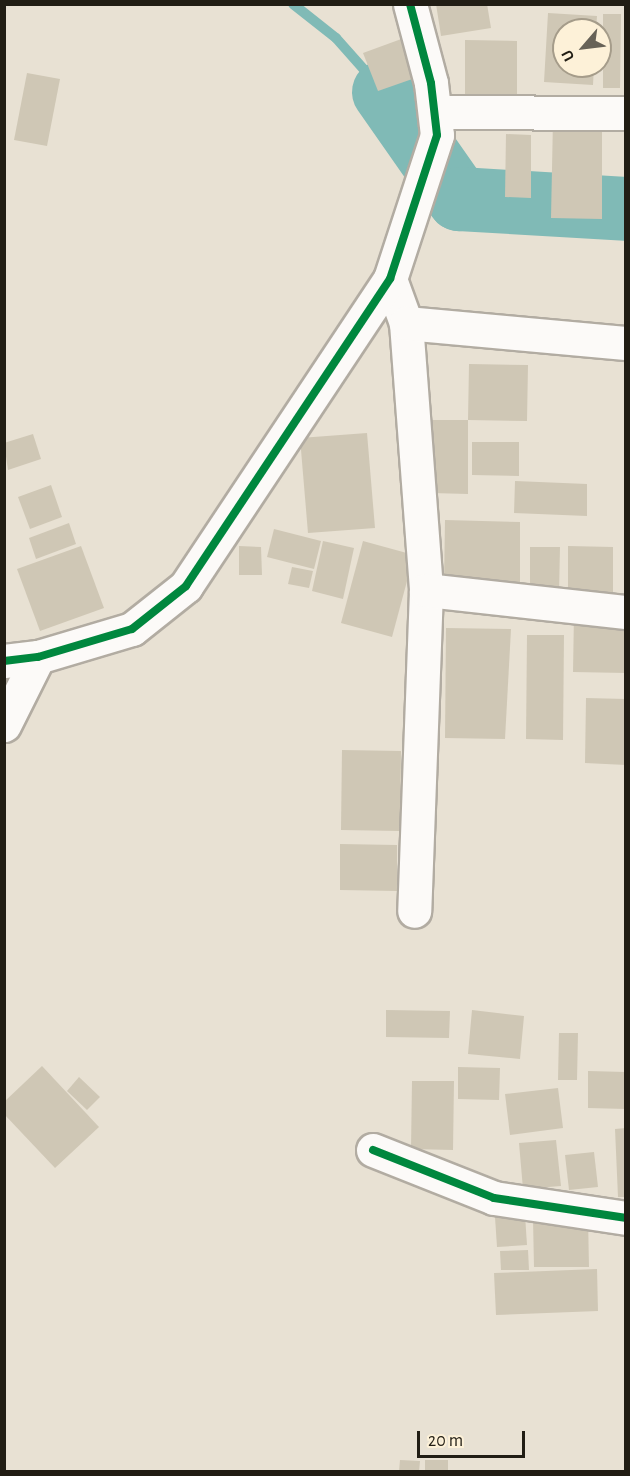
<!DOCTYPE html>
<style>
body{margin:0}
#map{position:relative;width:630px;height:1476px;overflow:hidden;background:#e8e1d3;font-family:"Alegreya Sans",sans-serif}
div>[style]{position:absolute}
.stream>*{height:10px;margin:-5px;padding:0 5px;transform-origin:5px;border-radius:5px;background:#80bab6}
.river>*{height:64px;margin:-32px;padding:0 32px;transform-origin:32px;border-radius:32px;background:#80bab6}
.building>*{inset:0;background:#cfc7b5}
.roads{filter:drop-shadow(2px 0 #b2aca2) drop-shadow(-2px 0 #b2aca2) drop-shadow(0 2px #b2aca2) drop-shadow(0 -2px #b2aca2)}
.minor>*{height:33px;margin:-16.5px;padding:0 16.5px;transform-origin:16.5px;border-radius:16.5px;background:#fcfaf8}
.cycleway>*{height:8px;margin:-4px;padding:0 4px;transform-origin:4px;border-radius:4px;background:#00873e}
span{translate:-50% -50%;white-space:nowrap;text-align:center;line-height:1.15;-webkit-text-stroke:5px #fdf1d8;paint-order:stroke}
.frame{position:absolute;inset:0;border:6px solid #211d14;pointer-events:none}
.north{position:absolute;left:552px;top:18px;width:60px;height:60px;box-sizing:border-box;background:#fdf1d8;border:2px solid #a59c8a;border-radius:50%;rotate:242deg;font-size:16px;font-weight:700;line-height:24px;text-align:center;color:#211d14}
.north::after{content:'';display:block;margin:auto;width:21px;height:27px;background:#676257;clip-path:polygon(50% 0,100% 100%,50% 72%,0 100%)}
.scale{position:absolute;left:417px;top:1431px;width:108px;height:27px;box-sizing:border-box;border:3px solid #211d14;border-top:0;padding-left:8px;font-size:18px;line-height:21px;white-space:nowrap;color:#211d14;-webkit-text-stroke:4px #fdf1d8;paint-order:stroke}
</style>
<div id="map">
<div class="stream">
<i style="left:293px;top:4px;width:55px;rotate:38.3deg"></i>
<i style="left:336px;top:38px;width:72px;rotate:48.4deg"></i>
</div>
<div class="river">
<i style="left:384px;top:92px;width:131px;rotate:55deg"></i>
<i style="left:459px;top:199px;width:167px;rotate:3.4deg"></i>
</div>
<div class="building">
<i style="clip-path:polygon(436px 4px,487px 4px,491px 28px,441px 36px)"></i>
<i style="clip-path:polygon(548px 13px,597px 16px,596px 30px,564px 30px,564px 66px,594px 66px,593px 85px,544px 82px)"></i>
<i style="clip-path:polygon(603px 14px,621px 14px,620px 88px,603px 88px)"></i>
<i style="clip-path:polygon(404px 38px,418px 77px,378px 91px,363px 53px)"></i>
<i style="clip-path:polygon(465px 40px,517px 41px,517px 96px,465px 96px)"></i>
<i style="clip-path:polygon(27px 73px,60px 79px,47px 146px,14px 140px)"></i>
<i style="clip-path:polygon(553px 119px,602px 121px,602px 219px,551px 218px)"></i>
<i style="clip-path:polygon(506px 134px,531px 135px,531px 198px,505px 197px)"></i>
<i style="clip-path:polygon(469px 364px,528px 365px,527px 421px,468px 420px,468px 494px,431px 493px,432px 420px,468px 420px)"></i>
<i style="clip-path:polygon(367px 433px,375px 528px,308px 533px,300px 438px)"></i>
<i style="clip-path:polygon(33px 434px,41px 459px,8px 470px,4px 443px)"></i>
<i style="clip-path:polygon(472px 442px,519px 442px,519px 476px,472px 475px)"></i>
<i style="clip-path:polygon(515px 481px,587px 484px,587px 516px,514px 513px)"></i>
<i style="clip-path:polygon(51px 485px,62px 517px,30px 529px,18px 497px)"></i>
<i style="clip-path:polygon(445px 520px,520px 522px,520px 585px,444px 584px)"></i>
<i style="clip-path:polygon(69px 523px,76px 544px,36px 559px,29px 538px)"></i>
<i style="clip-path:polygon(274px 529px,321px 541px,314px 569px,267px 557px)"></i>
<i style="clip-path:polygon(323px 541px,354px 548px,343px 599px,312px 591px)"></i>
<i style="clip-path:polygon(363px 541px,414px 555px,392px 637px,341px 623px)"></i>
<i style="clip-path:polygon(81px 546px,104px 608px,40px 631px,17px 569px)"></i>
<i style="clip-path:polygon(239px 546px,261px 547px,262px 575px,239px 575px)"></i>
<i style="clip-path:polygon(568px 546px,613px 547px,613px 594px,568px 593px)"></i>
<i style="clip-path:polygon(530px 547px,560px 547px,559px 593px,530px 592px)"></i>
<i style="clip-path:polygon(292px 567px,313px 571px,309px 588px,288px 584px)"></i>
<i style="clip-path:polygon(574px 614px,626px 615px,626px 673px,573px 672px)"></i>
<i style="clip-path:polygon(446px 628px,511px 629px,505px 739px,445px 738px)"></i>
<i style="clip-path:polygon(527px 635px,564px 635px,563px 740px,526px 739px)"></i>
<i style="clip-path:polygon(586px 698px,626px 699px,626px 765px,585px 763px)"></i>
<i style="clip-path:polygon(342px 750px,401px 751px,400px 831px,341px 830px)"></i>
<i style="clip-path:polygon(340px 844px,397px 845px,397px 891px,340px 890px)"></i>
<i style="clip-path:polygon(386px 1010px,450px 1011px,449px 1038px,386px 1037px)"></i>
<i style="clip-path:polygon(472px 1010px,524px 1016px,520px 1059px,468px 1054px)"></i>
<i style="clip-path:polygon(559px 1033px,578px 1033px,577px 1080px,558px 1080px)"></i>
<i style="clip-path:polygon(42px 1066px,99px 1127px,55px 1168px,4px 1114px,4px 1102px)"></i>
<i style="clip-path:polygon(458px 1067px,500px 1068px,499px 1100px,458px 1099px)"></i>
<i style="clip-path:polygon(588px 1071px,626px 1072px,626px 1109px,588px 1108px)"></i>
<i style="clip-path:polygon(79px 1077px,100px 1097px,87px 1110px,67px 1091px)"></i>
<i style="clip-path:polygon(412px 1081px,454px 1081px,453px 1150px,411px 1149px)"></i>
<i style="clip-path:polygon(558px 1088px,563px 1128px,510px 1135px,505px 1094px)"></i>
<i style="clip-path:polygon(626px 1128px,626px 1197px,618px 1197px,615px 1129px)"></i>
<i style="clip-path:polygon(556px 1140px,561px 1186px,523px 1189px,519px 1143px)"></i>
<i style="clip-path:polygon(594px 1152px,598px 1187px,569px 1190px,565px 1155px)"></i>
<i style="clip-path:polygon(525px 1215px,527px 1245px,497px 1247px,495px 1217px)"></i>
<i style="clip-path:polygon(588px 1218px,589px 1267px,534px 1267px,533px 1219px)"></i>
<i style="clip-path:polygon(528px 1250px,529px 1270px,501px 1270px,500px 1251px)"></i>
<i style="clip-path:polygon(597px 1269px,598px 1311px,496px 1315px,494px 1273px)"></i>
<i style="clip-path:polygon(400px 1460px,420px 1461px,419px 1472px,399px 1472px)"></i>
<i style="clip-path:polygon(425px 1460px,448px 1460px,448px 1472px,425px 1472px)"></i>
</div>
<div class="roads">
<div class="minor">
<i style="left:437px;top:112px;width:189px;rotate:0.3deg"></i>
<i style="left:390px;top:279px;width:47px;rotate:70deg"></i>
<i style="left:406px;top:323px;width:268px;rotate:85.7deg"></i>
<i style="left:426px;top:590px;width:321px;rotate:92.1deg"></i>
<i style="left:406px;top:323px;width:221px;rotate:5.2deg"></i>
<i style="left:426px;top:590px;width:201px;rotate:6.3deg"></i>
<i style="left:4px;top:661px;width:34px;rotate:-7deg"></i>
<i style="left:38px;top:657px;width:98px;rotate:-16.6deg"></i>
<i style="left:132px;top:629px;width:69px;rotate:-38.5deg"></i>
<i style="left:186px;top:586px;width:369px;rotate:-56.4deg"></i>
<i style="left:390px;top:279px;width:151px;rotate:-71.9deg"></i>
<i style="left:437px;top:135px;width:52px;rotate:-96.6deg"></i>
<i style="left:431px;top:83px;width:82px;rotate:-104.9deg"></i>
<i style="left:4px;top:725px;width:76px;rotate:-63.4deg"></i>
<i style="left:373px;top:1150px;width:130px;rotate:21.6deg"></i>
<i style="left:494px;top:1198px;width:134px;rotate:8.6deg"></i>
</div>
</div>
<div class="cycleway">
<i style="left:4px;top:661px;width:34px;rotate:-7deg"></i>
<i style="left:38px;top:657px;width:98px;rotate:-16.6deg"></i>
<i style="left:132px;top:629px;width:69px;rotate:-38.5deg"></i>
<i style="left:186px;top:586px;width:369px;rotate:-56.4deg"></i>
<i style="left:390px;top:279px;width:151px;rotate:-71.9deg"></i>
<i style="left:437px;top:135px;width:52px;rotate:-96.6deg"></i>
<i style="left:431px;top:83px;width:82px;rotate:-104.9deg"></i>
<i style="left:373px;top:1150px;width:130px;rotate:21.6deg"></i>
<i style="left:494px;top:1198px;width:134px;rotate:8.6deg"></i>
</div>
<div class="frame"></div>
<div class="north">U</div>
<div class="scale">20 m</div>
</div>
